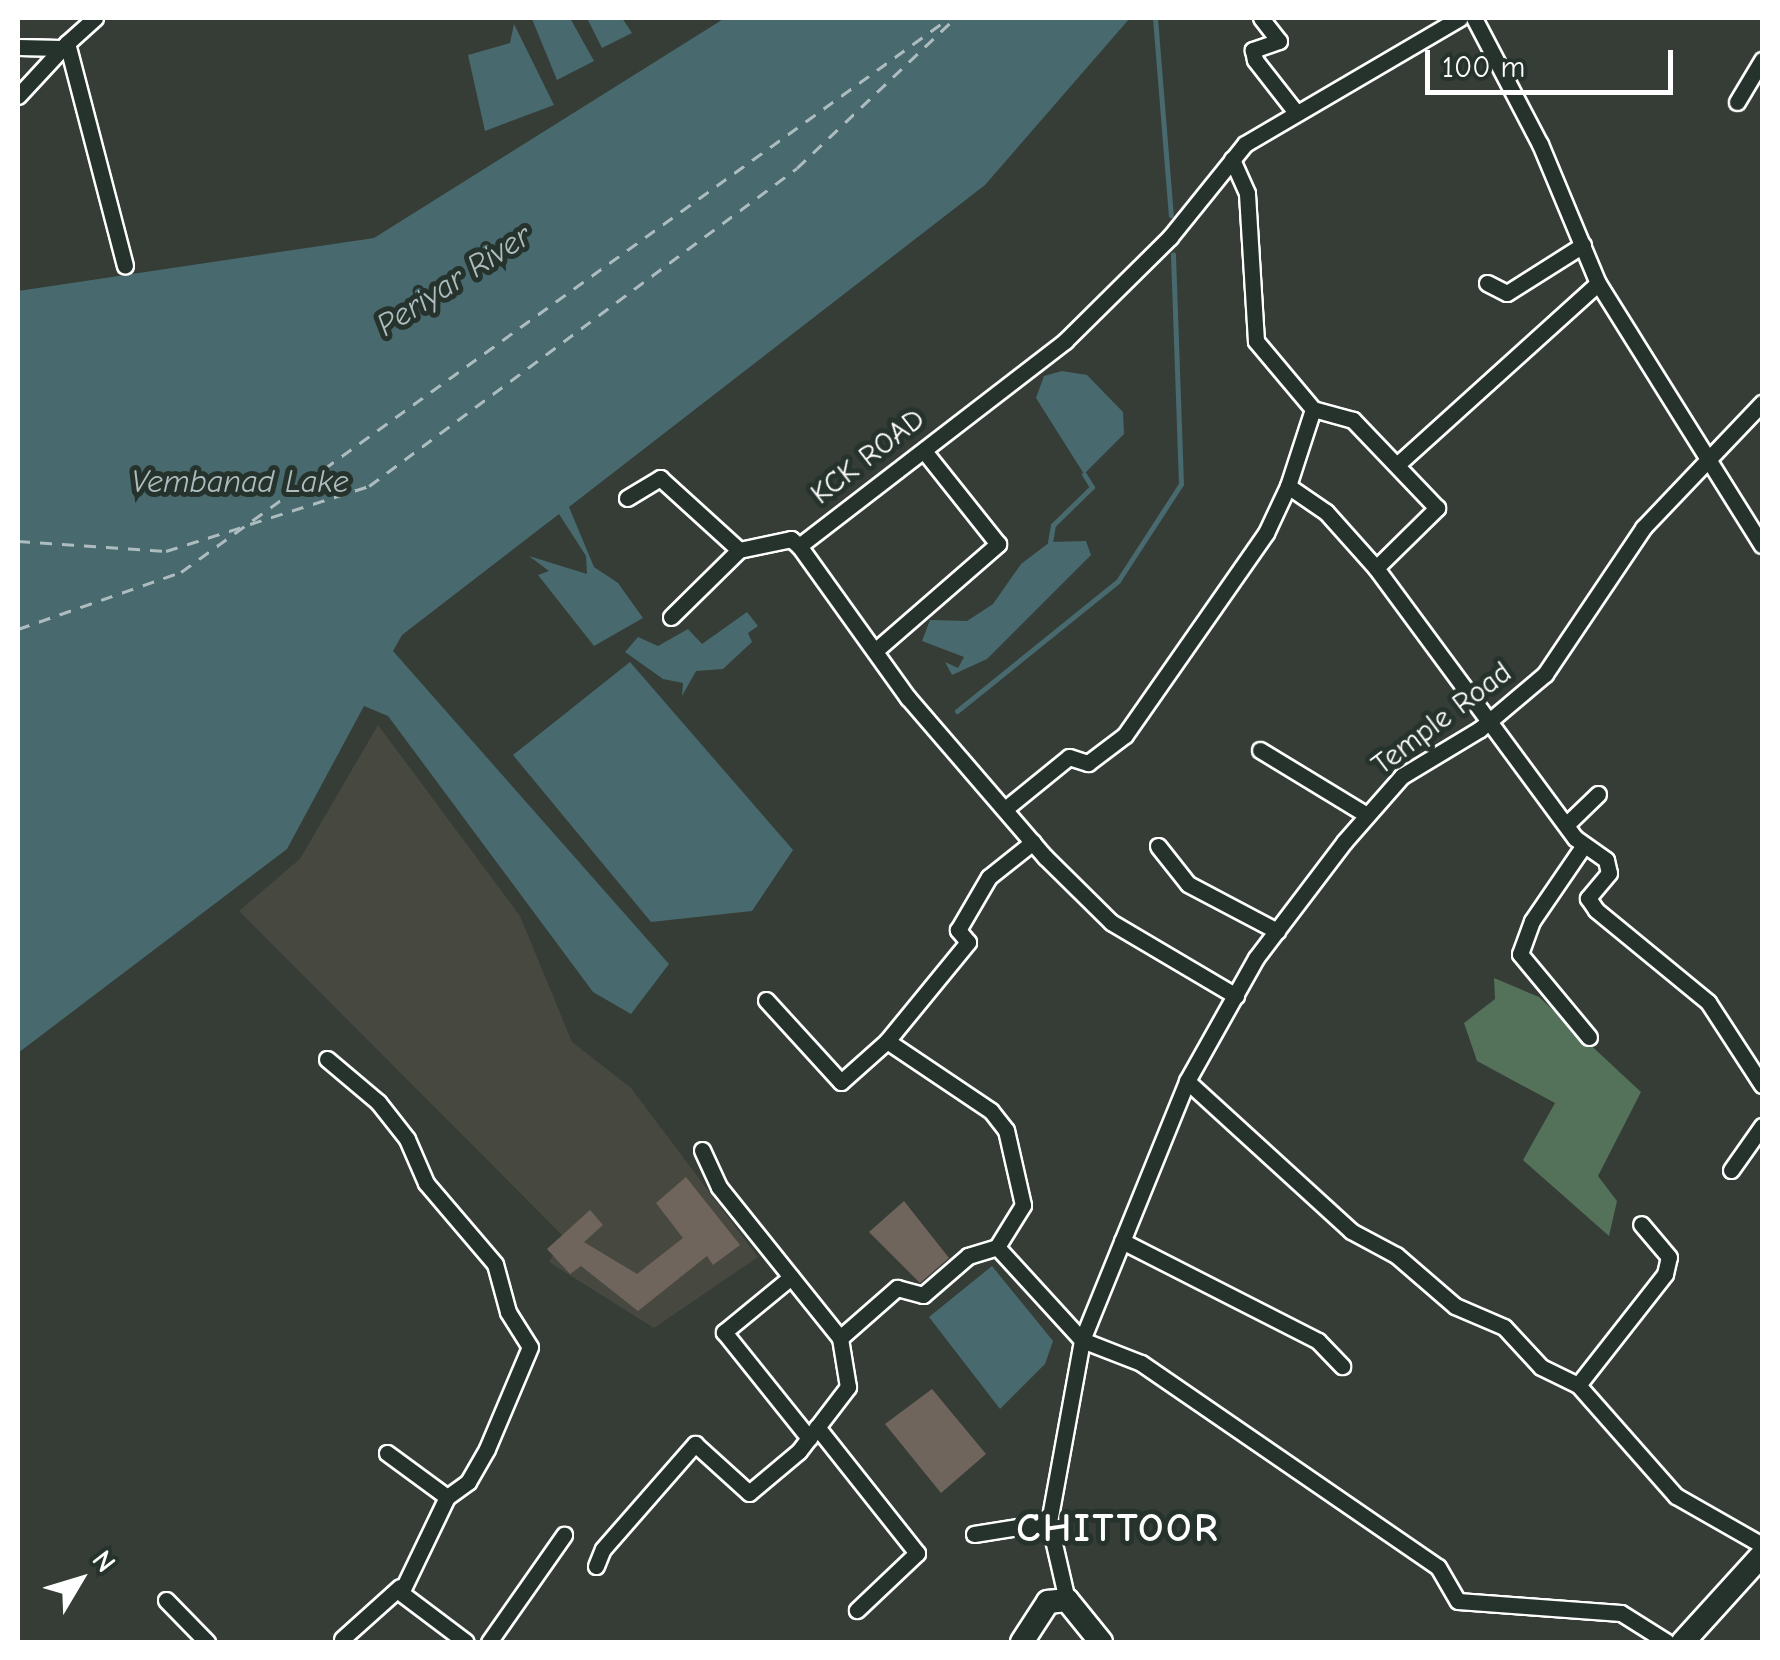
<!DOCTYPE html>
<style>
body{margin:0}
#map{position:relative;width:1780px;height:1660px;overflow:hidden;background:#353d36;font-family:"Comic Neue",sans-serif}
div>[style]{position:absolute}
.built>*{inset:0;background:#474941}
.green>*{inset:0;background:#54725a}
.water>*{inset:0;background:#48696e}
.stream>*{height:5px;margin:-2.5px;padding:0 2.5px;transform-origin:2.5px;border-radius:2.5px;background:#48696e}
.ferry>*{height:2.5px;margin-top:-1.25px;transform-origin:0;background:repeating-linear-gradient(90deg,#adbcbe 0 12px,transparent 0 22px)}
.building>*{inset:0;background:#70655c}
.roads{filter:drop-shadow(2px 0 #fff) drop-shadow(-2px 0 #fff) drop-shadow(0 2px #fff) drop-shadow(0 -2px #fff)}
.minor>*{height:15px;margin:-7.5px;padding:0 7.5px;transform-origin:7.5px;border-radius:7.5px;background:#26332d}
.secondary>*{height:22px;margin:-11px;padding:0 11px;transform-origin:11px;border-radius:11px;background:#26332d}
span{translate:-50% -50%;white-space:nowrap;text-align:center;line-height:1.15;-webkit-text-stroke:10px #26332d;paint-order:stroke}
.street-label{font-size:30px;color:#fff}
.water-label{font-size:32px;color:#adbcbe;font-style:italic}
.district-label{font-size:40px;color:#fff;font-weight:700;letter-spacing:2.5px}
.frame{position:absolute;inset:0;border:20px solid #fff;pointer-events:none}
.north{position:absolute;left:30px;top:1530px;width:100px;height:100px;-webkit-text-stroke:8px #26332d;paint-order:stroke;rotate:52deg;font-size:28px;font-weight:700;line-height:40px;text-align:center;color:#fff}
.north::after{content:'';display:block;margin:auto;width:35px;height:45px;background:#fff;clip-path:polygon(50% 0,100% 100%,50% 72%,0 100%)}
.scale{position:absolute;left:1425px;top:50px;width:248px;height:45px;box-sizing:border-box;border:5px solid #fff;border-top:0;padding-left:12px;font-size:30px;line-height:35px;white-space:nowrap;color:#fff;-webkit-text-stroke:8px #26332d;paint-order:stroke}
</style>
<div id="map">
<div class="built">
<i style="clip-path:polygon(378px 725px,520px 916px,572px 1042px,631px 1088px,758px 1257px,654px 1328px,549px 1262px,564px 1237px,239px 911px,300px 859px)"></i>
</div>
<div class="green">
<i style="clip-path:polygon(1494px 978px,1539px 997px,1641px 1092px,1598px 1176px,1617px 1201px,1609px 1236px,1523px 1160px,1555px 1103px,1477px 1061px,1464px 1023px,1495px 999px)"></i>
</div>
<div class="water">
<i style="clip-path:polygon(570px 18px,594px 61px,557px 80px,532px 19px)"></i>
<i style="clip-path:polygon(587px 18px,622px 18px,632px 33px,602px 48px)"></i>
<i style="clip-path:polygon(725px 18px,1130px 18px,985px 185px,569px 507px,594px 567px,618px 583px,643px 618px,594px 646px,538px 575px,549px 571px,529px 556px,587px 574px,586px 556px,559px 514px,402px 635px,393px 651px,669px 964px,631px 1014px,593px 992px,388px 716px,364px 706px,287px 849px,18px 1053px,18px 291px,374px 238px)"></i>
<i style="clip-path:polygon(514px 24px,554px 105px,485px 131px,468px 55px,510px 43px)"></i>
<i style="clip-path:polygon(1062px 371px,1087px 375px,1123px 412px,1124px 434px,1084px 474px,1036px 398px,1044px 376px)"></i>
<i style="clip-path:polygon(1086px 541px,1091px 555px,987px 659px,952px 675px,945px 662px,958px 668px,964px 657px,922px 641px,930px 620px,967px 621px,993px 604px,1021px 564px,1050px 542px)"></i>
<i style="clip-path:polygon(747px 612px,758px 626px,748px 633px,752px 642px,723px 669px,696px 671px,682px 696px,683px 683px,663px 679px,625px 652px,638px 637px,658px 646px,688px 629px,702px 644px)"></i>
<i style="clip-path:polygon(630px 662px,793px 850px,752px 911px,651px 922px,513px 755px)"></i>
<i style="clip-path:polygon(992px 1266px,1053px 1341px,1045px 1364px,1000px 1409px,929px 1317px)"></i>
</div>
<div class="stream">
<i style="left:1155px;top:18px;width:198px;rotate:85.4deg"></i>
<i style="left:1050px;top:542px;width:17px;rotate:-80deg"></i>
<i style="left:1053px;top:525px;width:54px;rotate:-44.3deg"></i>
<i style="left:1092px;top:487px;width:15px;rotate:-122deg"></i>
<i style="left:957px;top:711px;width:207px;rotate:-38.9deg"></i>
<i style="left:1118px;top:581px;width:116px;rotate:-57deg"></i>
<i style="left:1181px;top:484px;width:230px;rotate:-92deg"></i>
</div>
<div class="ferry">
<i style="left:250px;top:524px;width:125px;rotate:-17.7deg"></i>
<i style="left:369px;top:486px;width:533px;rotate:-36.61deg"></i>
<i style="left:797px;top:168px;width:218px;rotate:-43.5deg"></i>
<i style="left:18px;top:541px;width:148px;rotate:3.9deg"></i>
<i style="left:166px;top:551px;width:80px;rotate:-17.5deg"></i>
<i style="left:18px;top:629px;width:173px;rotate:-19.3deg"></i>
<i style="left:181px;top:572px;width:947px;rotate:-35.8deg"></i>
</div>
<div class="building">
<i style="clip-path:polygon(686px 1177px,740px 1245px,713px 1265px,707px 1256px,638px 1311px,581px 1266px,570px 1274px,547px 1249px,590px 1210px,603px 1225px,584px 1242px,637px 1274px,683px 1238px,656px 1203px)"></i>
<i style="clip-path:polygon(904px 1201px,949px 1258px,920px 1283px,869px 1232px)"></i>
<i style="clip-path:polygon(932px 1389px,986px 1454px,941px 1493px,885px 1424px)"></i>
</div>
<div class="roads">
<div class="minor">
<i style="left:95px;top:18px;width:38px;rotate:138deg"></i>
<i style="left:67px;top:43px;width:230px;rotate:75.4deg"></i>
<i style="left:1261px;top:18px;width:29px;rotate:52deg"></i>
<i style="left:1279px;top:41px;width:28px;rotate:161deg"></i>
<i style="left:1253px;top:50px;width:10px;rotate:79deg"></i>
<i style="left:1255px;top:60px;width:63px;rotate:52deg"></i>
<i style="left:1474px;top:18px;width:142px;rotate:62.4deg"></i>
<i style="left:1540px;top:144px;width:151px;rotate:67.4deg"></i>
<i style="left:1598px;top:283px;width:309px;rotate:58deg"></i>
<i style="left:18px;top:47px;width:43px;rotate:1.3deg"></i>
<i style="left:18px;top:96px;width:72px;rotate:-47.2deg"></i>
<i style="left:1737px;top:102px;width:49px;rotate:-59.2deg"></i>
<i style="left:1487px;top:283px;width:22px;rotate:27deg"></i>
<i style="left:1507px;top:293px;width:90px;rotate:-32.3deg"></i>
<i style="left:1399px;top:463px;width:268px;rotate:-42.1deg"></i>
<i style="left:1288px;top:486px;width:46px;rotate:34.4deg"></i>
<i style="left:1326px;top:512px;width:75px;rotate:48.2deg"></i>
<i style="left:1376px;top:568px;width:86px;rotate:-44.5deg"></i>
<i style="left:1437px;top:508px;width:122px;rotate:-133.7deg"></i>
<i style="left:1353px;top:420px;width:41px;rotate:-164.6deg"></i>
<i style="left:627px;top:498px;width:39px;rotate:-31deg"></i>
<i style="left:660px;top:478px;width:107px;rotate:42.3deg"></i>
<i style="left:739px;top:550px;width:53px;rotate:-11.9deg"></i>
<i style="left:791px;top:539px;width:11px;rotate:41deg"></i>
<i style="left:1376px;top:568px;width:335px;rotate:53.6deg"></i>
<i style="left:1575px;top:838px;width:38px;rotate:35deg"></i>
<i style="left:1606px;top:860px;width:13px;rotate:77deg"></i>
<i style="left:1609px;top:873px;width:33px;rotate:130deg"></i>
<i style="left:1588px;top:898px;width:14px;rotate:56deg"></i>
<i style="left:1596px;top:910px;width:145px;rotate:39.4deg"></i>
<i style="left:1708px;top:1002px;width:99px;rotate:57deg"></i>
<i style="left:671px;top:617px;width:95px;rotate:-44.6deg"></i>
<i style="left:876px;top:650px;width:162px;rotate:-41deg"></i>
<i style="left:998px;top:544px;width:119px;rotate:-128.5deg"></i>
<i style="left:1260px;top:750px;width:125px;rotate:31.3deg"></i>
<i style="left:1005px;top:809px;width:82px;rotate:-39.1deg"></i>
<i style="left:1069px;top:757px;width:20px;rotate:18deg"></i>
<i style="left:1088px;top:763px;width:46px;rotate:-37.1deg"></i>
<i style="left:1125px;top:735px;width:246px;rotate:-55.1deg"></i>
<i style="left:1266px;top:533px;width:52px;rotate:-64.9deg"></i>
<i style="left:1288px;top:486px;width:81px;rotate:-72deg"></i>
<i style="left:1313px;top:409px;width:89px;rotate:-130deg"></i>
<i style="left:1256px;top:341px;width:148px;rotate:-93.5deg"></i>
<i style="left:1247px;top:193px;width:37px;rotate:-114deg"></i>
<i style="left:1567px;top:824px;width:43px;rotate:-44.1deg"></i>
<i style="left:1584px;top:845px;width:92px;rotate:124.4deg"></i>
<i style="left:1532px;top:921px;width:35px;rotate:110deg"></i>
<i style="left:1520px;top:954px;width:108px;rotate:50.3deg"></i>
<i style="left:1158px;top:846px;width:48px;rotate:51.7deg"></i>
<i style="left:1188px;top:884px;width:101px;rotate:27.8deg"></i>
<i style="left:1236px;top:996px;width:145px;rotate:-149.4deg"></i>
<i style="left:1111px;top:922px;width:93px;rotate:-135.4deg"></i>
<i style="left:1045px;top:857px;width:210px;rotate:-130.7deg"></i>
<i style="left:908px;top:698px;width:187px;rotate:-125.6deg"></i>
<i style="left:799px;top:546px;width:336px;rotate:-37.6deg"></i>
<i style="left:1065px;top:341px;width:148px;rotate:-44.7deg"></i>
<i style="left:1170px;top:237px;width:119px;rotate:-51.1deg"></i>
<i style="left:1245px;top:144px;width:249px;rotate:-30.4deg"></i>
<i style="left:766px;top:1000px;width:111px;rotate:47.6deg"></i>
<i style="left:841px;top:1082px;width:62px;rotate:-41.7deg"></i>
<i style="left:887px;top:1041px;width:128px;rotate:-50.7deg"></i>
<i style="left:968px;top:942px;width:16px;rotate:-130deg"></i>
<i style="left:958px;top:930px;width:61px;rotate:-59.7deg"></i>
<i style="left:989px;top:877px;width:56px;rotate:-38.5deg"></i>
<i style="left:887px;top:1041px;width:125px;rotate:33.9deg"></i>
<i style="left:991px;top:1111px;width:24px;rotate:52deg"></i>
<i style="left:1006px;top:1130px;width:77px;rotate:77.2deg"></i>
<i style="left:1023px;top:1205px;width:49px;rotate:121.8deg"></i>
<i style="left:327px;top:1059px;width:67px;rotate:40.1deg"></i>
<i style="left:378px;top:1102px;width:47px;rotate:51.9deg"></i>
<i style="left:407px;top:1139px;width:48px;rotate:66.6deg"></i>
<i style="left:426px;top:1183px;width:106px;rotate:49.6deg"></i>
<i style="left:495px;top:1264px;width:50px;rotate:74.8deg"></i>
<i style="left:508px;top:1312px;width:41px;rotate:57.8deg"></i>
<i style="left:530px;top:1347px;width:111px;rotate:112.9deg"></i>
<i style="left:487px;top:1449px;width:38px;rotate:120deg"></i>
<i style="left:468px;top:1482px;width:26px;rotate:144deg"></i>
<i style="left:1187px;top:1081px;width:141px;rotate:-60.7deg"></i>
<i style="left:1256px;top:958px;width:146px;rotate:-52.8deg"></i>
<i style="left:1344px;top:842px;width:88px;rotate:-48.7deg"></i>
<i style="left:1402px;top:776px;width:91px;rotate:-31.1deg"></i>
<i style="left:1480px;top:729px;width:85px;rotate:-40.2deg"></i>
<i style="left:1545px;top:674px;width:176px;rotate:-56.1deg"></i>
<i style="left:1643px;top:528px;width:173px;rotate:-46.4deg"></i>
<i style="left:702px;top:1150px;width:41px;rotate:65.3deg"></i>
<i style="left:719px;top:1187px;width:193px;rotate:51.3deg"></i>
<i style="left:840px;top:1338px;width:76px;rotate:-41.3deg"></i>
<i style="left:897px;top:1288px;width:27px;rotate:15deg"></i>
<i style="left:923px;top:1295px;width:60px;rotate:-40.9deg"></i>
<i style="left:968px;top:1256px;width:30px;rotate:-17deg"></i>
<i style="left:997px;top:1247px;width:126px;rotate:47.6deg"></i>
<i style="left:1082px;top:1340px;width:63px;rotate:21.3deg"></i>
<i style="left:1141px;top:1363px;width:360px;rotate:34.5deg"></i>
<i style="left:1438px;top:1567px;width:39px;rotate:60deg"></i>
<i style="left:1458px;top:1601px;width:163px;rotate:4.2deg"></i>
<i style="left:1621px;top:1613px;width:54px;rotate:32.2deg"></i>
<i style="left:1731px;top:1170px;width:54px;rotate:-54.8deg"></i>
<i style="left:1122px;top:1241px;width:220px;rotate:27deg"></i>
<i style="left:1318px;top:1341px;width:35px;rotate:46deg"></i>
<i style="left:791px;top:1277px;width:87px;rotate:140.6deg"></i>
<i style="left:724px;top:1332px;width:136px;rotate:51.3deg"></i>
<i style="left:1578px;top:1385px;width:141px;rotate:-51.9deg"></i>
<i style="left:1665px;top:1274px;width:17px;rotate:-77deg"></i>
<i style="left:1669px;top:1257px;width:43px;rotate:-130.3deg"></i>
<i style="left:817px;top:1427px;width:161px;rotate:51.6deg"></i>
<i style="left:917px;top:1553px;width:83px;rotate:136.5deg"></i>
<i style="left:387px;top:1453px;width:74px;rotate:36.3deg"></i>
<i style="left:447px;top:1497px;width:106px;rotate:115.6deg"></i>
<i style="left:401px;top:1593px;width:81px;rotate:37deg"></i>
<i style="left:974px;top:1534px;width:76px;rotate:-9.1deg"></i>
<i style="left:596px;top:1566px;width:18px;rotate:-68deg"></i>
<i style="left:603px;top:1549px;width:140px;rotate:-48.8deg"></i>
<i style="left:695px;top:1444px;width:73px;rotate:42.2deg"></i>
<i style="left:749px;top:1493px;width:65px;rotate:-40deg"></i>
<i style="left:799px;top:1451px;width:81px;rotate:-52.6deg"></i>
<i style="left:848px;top:1387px;width:50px;rotate:-99.3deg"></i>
<i style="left:166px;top:1600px;width:59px;rotate:45.7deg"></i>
<i style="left:1067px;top:1600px;width:80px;rotate:-103deg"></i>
<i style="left:1049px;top:1522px;width:185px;rotate:-79.7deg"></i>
<i style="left:1082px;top:1340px;width:279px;rotate:-67.9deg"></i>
<i style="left:1187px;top:1081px;width:222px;rotate:42.4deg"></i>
<i style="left:1351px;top:1231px;width:51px;rotate:28.1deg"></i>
<i style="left:1396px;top:1255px;width:78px;rotate:40.8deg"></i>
<i style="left:1455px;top:1306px;width:53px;rotate:23.2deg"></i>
<i style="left:1504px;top:1327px;width:54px;rotate:47.2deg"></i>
<i style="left:1541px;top:1367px;width:41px;rotate:25.9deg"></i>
<i style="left:1578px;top:1385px;width:148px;rotate:48.6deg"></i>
<i style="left:1676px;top:1496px;width:99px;rotate:29.7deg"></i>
<i style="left:342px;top:1639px;width:78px;rotate:-41.9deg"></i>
<i style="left:489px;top:1642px;width:131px;rotate:-55deg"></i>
</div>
<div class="secondary">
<i style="left:1022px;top:1642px;width:48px;rotate:-57deg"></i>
<i style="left:1048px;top:1602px;width:19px;rotate:-6deg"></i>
<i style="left:1067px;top:1600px;width:54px;rotate:51deg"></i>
<i style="left:1683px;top:1642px;width:118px;rotate:-47.8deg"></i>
</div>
</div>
<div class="street-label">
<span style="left:868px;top:457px;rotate:-38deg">KCK ROAD</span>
<span style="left:1442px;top:719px;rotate:-37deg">Temple Road</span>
</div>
<div class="water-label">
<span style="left:454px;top:281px;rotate:-33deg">Periyar River</span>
<span style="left:240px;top:482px">Vembanad Lake</span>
</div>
<div class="district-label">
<span style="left:1118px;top:1528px">CHITTOOR</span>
</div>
<div class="frame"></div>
<div class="north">N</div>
<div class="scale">100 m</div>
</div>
